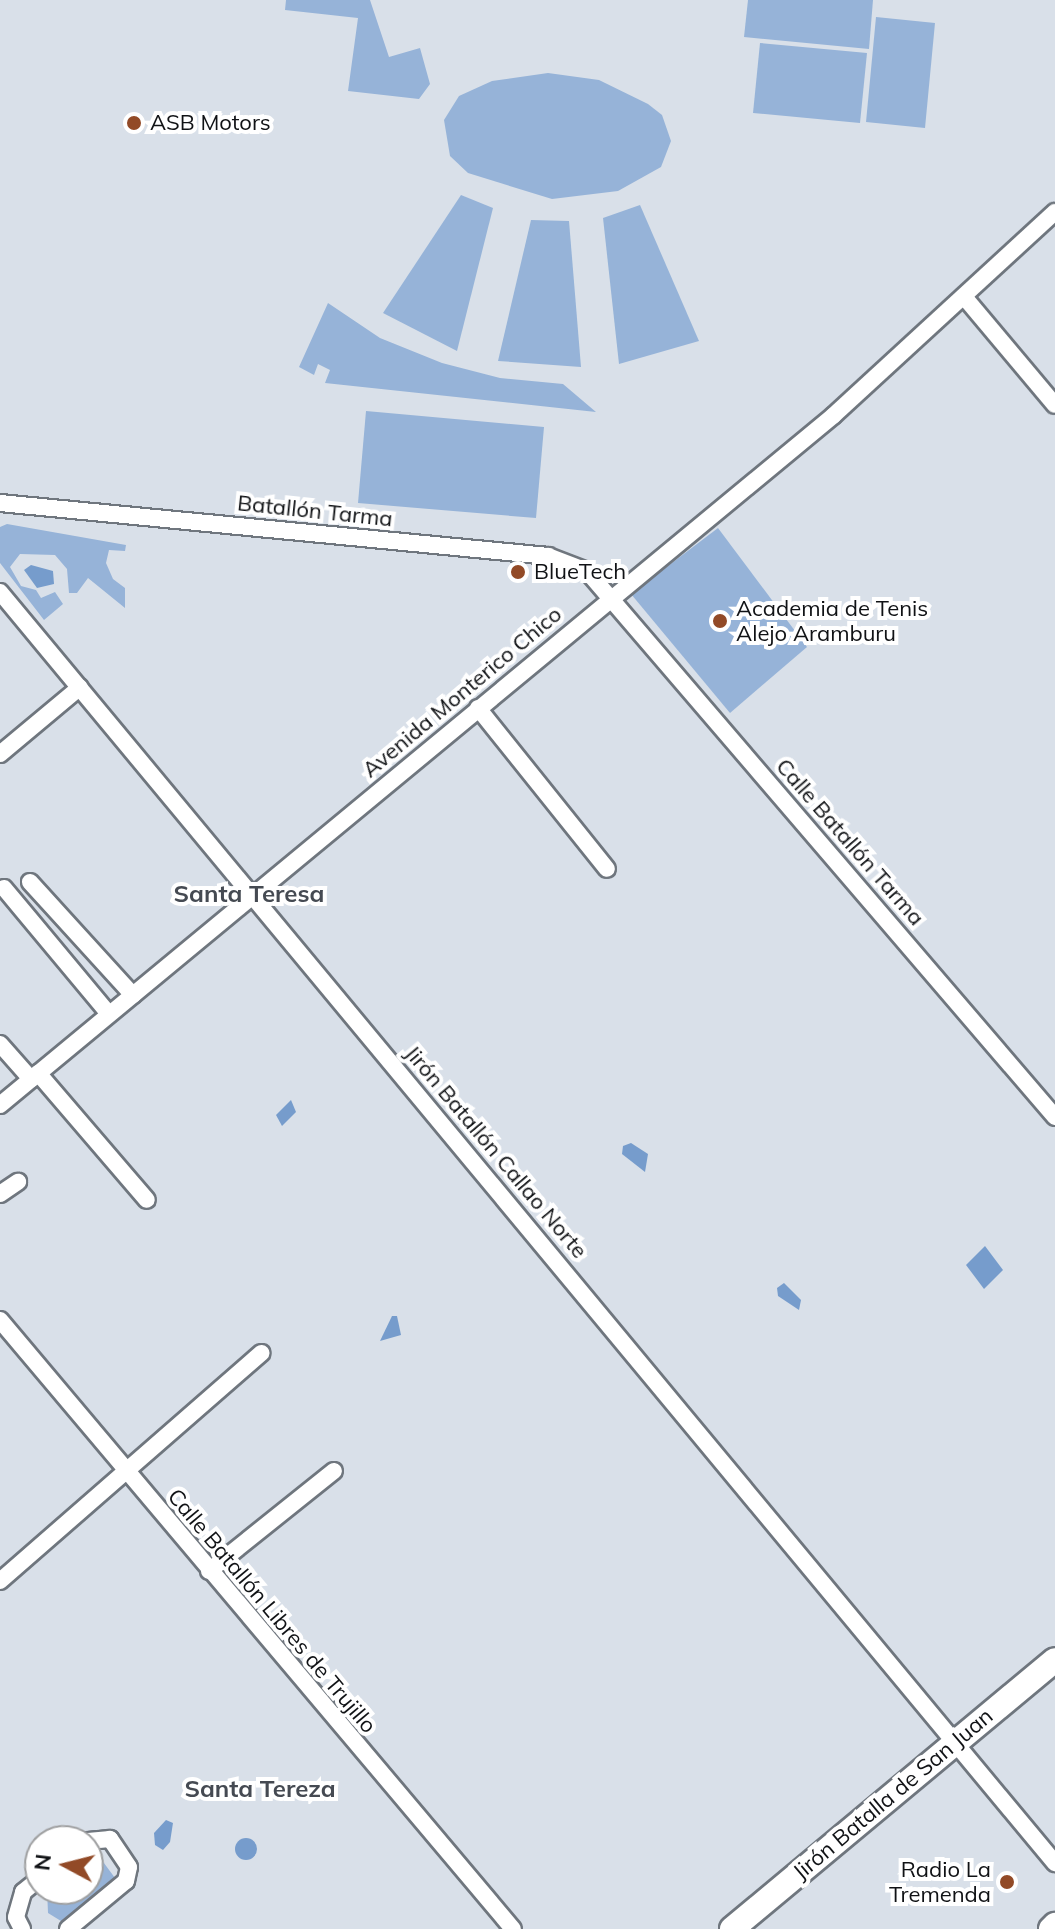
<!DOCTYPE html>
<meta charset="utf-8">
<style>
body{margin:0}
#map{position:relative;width:1055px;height:1929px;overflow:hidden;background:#d9e0e9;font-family:Mulish,sans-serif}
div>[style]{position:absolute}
.green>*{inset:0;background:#96b3d8}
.water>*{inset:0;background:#769ccc}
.round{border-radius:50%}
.roads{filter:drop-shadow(2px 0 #6f767e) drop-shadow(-2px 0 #6f767e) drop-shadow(0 2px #6f767e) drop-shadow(0 -2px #6f767e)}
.street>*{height:16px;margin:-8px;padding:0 8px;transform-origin:8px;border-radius:8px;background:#fff}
.secondary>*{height:24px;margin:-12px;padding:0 12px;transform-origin:12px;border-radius:12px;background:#fff}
.dots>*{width:22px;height:22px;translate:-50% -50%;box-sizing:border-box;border:4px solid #fff;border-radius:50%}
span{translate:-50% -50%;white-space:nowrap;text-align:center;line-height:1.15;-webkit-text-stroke:8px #fff;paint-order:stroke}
.poi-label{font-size:22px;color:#101215}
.left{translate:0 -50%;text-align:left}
.right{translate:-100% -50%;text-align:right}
.street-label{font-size:22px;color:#101215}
.neighbourhood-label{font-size:24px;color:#454a52;font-weight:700}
.north{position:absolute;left:24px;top:1825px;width:80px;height:80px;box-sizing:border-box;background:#fff;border:2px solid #9fa0a1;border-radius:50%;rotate:277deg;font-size:22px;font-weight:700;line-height:32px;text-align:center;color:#101215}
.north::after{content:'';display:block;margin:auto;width:28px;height:36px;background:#924a27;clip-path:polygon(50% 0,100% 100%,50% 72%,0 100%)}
</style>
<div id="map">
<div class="green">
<i style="clip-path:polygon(286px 0,370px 0,389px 57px,420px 48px,430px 84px,419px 99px,348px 91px,358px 18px,285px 10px)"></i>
<i style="clip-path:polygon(748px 0,873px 0,869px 49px,744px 37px)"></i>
<i style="clip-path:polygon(876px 17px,935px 23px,925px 128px,866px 122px)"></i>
<i style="clip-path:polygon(760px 43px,867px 53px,860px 123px,753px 113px)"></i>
<i style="clip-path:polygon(548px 73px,599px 80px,648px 104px,662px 115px,671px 141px,661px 167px,618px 191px,552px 199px,468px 173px,450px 156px,444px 120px,459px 96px,492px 81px)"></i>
<i style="clip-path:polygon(461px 195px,493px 208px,457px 351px,383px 313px)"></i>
<i style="clip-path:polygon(640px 205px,699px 341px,619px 364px,603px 218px)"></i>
<i style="clip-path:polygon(531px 220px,569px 221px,581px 367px,498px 361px)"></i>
<i style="clip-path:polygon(328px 303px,380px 338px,442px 363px,500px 378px,563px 384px,596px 412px,325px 383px,330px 370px,318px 364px,314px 375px,299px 367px)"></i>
<i style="clip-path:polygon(366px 411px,544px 427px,536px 518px,358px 503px)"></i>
<i style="clip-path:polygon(7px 524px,126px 545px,125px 551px,109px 550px,106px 563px,113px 579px,125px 588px,125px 608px,88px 578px,77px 593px,69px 593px,67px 569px,55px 555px,20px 554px,10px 567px,21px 586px,36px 590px,41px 598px,55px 592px,63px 604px,44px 620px,0 563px,0 527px)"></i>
<i style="clip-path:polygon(718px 528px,807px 647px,730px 713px,631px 594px)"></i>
<i style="clip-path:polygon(88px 1858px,101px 1859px,115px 1878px,68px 1922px,61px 1921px,48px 1913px,47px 1889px,88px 1889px)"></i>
</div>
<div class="water">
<i style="clip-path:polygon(31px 565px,53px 571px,54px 584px,37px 588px,24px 570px)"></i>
<i style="clip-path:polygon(291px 1100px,296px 1112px,282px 1126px,276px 1115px)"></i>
<i style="clip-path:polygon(631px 1143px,648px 1154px,645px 1172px,622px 1154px,623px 1146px)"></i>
<i style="clip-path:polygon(985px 1246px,1003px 1270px,984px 1289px,966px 1265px)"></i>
<i style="clip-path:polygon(784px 1283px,801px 1300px,799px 1310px,778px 1296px,777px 1288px)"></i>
<i style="clip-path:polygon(392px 1316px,397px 1316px,401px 1335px,380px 1341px)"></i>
<i style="clip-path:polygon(166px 1820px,173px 1823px,170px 1842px,163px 1850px,155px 1845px,154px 1833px)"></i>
<i class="round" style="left:235px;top:1838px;width:22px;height:22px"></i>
</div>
<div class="roads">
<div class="street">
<i style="left:966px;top:299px;width:138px;rotate:50deg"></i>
<i style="left:0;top:503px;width:551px;rotate:5.52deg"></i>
<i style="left:548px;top:556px;width:42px;rotate:21deg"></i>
<i style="left:587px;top:571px;width:719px;rotate:49.4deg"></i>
<i style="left:0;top:592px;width:1652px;rotate:50.31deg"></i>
<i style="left:478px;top:708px;width:206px;rotate:51.3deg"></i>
<i style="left:0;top:754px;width:104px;rotate:-39.9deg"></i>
<i style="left:30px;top:882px;width:153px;rotate:47.7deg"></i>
<i style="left:4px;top:888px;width:164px;rotate:50.2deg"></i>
<i style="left:0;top:1044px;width:47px;rotate:48.5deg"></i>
<i style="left:38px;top:1073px;width:167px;rotate:49.4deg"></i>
<i style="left:0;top:1105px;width:1082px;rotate:-39.6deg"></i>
<i style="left:834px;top:415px;width:300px;rotate:-42.6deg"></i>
<i style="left:0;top:1194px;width:22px;rotate:-34deg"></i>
<i style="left:0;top:1320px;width:796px;rotate:49.89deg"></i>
<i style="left:209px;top:1571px;width:160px;rotate:-38.7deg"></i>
<i style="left:0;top:1581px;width:347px;rotate:-41.1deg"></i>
<i style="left:22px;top:1929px;width:13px;rotate:-117deg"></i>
<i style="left:16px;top:1917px;width:26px;rotate:-74deg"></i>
<i style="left:23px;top:1892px;width:22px;rotate:-39deg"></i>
<i style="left:68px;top:1929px;width:75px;rotate:-39.6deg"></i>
<i style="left:126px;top:1881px;width:14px;rotate:-78deg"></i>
<i style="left:129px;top:1867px;width:34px;rotate:-124deg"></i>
<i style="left:110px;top:1839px;width:22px;rotate:175deg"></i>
</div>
<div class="secondary">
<i style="left:732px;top:1929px;width:420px;rotate:-39.8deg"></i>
<i style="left:1051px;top:1929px;width:6px;rotate:-45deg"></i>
</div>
</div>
<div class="dots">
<i style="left:134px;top:123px;background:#924a27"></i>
<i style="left:518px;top:572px;background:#924a27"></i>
<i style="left:720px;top:621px;background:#924a27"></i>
<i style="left:1007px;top:1882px;background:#924a27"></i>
</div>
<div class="poi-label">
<span class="left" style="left:150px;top:123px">ASB Motors</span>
<span class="left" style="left:534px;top:572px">BlueTech</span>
<span class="left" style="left:736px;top:621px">Academia de Tenis<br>Alejo Aramburu</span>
<span class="right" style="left:991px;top:1882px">Radio La<br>Tremenda</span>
</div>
<div class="street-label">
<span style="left:315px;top:511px;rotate:6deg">Batallón Tarma</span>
<span style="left:462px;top:692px;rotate:-40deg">Avenida Monterico Chico</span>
<span style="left:850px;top:842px;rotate:49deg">Calle Batallón Tarma</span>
<span style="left:496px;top:1152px;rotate:50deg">Jirón Batallón Callao Norte</span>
<span style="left:272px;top:1611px;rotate:50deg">Calle Batallón Libres de Trujillo</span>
<span style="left:893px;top:1794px;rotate:-40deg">Jirón Batalla de San Juan</span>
</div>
<div class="neighbourhood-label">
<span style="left:249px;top:894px">Santa Teresa</span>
<span style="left:260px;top:1789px">Santa Tereza</span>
</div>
<div class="north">N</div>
</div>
